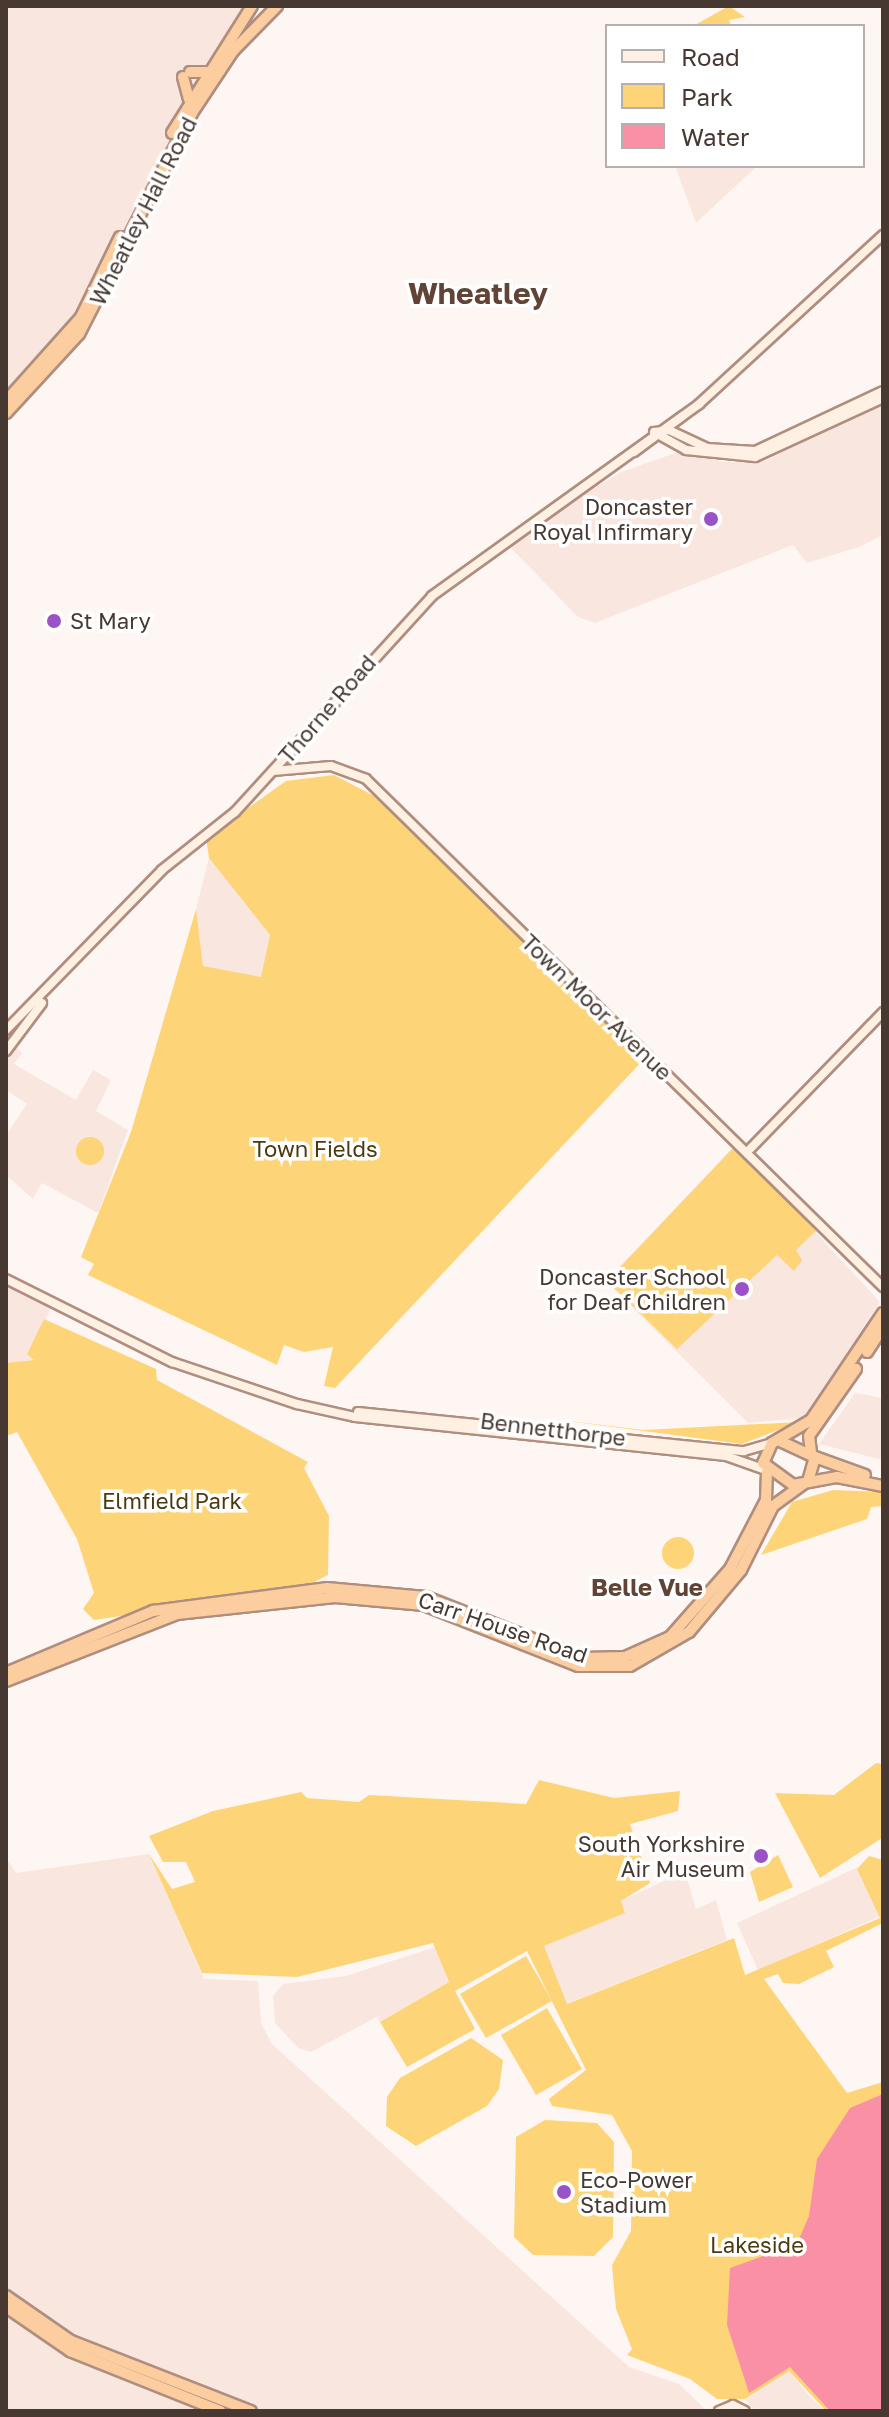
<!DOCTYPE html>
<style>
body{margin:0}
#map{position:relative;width:889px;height:2417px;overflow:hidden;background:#fef6f3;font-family:"Golos Text",sans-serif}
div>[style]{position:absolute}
.built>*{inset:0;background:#f9e7df}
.green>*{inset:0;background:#fdd477}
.round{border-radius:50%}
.water>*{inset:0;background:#fa90a5}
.roads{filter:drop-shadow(2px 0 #b08e7f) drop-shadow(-2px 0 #b08e7f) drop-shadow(0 2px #b08e7f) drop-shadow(0 -2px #b08e7f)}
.secondary>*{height:8px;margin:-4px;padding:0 4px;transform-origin:4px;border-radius:4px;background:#fef0e2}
.highway>*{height:10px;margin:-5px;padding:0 5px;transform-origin:5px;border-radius:5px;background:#fbcd9f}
.dots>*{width:22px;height:22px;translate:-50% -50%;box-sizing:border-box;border:4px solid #fff;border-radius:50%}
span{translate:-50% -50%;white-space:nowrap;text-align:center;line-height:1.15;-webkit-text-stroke:7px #fff;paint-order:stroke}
.street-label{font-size:22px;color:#473932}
.poi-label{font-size:22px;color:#473932}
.right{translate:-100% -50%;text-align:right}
.left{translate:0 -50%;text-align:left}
.park-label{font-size:22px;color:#4c3a0f}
.neighbourhood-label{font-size:24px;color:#614436;font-weight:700}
.district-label{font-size:30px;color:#614436;font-weight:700}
.frame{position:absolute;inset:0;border:8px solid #473932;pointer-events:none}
.legend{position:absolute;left:605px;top:24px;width:260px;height:144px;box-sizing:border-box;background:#fff;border:2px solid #b5b0ad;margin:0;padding:10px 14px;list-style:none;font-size:24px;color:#473932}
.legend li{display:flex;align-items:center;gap:16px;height:40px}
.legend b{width:40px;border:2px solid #b5b0ad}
</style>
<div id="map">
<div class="built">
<i style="clip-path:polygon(6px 6px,252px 6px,207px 68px,93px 292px,6px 395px)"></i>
<i style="clip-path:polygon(675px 166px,757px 166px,696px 223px)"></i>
<i style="clip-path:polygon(883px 400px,883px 535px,859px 547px,807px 563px,793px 545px,595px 623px,578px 617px,505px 542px,621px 472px,681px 451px,723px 462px,765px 461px)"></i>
<i style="clip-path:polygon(209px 858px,270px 935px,261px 978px,203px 966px,196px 909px)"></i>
<i style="clip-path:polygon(6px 1039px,22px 1053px,14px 1064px,76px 1100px,93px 1070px,111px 1080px,96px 1111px,128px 1130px,98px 1213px,42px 1183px,33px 1199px,6px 1175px,6px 1135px,27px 1104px,6px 1090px)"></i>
<i style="clip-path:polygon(735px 1145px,880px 1302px,804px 1418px,748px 1423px,606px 1281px)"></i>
<i style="clip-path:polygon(6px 1278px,54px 1303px,27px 1354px,35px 1360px,6px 1363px)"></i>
<i style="clip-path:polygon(855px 1393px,883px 1398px,883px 1460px,819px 1444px)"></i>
<i style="clip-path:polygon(149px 1854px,204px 1979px,258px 1981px,261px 2023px,272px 2044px,629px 2367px,679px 2384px,707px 2411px,6px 2411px,6px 1858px,16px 1873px)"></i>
<i style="clip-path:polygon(858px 1867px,881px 1916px,758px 1970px,737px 1923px)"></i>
<i style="clip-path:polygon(685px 1871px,696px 1909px,716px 1900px,727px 1940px,566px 2004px,543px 1946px,625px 1913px,621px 1901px)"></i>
<i style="clip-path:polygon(435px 1947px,449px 1982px,380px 2022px,377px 2017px,311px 2052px,298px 2048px,275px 2023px,273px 1996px,283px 1984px,346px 1976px)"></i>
<i style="clip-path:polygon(789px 2371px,811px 2398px,826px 2411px,755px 2411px,745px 2400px)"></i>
</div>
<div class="green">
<i style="clip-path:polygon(729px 6px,745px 17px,729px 20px,731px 26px,693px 26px)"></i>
<i style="clip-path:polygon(334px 775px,380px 799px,646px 1057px,335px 1388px,324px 1386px,333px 1347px,304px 1352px,284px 1345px,277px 1365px,88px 1275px,94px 1264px,81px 1257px,131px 1132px,196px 909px,203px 966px,261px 977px,270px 935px,209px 858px,206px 838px,286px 781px)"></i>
<i class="round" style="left:76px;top:1137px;width:28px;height:28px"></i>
<i style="clip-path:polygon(735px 1146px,816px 1231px,796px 1250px,802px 1260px,794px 1271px,777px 1255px,677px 1349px,607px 1281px)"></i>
<i style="clip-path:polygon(44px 1319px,156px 1369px,157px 1380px,308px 1462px,304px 1468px,329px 1516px,328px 1575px,298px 1590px,94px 1620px,83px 1609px,94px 1593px,77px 1539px,17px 1432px,6px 1436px,6px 1363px,34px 1360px,27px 1354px)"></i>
<i style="clip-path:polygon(545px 1418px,643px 1430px,799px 1422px,742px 1444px)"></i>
<i style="clip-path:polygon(833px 1490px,883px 1492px,883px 1506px,871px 1507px,867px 1519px,761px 1555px,792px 1502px)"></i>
<i class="round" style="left:662px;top:1537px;width:32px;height:32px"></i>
<i style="clip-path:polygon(876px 1763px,883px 1764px,882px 1838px,820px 1878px,775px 1793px,834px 1795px)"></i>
<i style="clip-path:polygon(539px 1780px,614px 1798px,680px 1791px,678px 1811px,630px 1824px,650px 1883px,621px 1901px,625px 1913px,544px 1946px,567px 2004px,734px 1938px,745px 1975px,880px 1918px,857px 1869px,869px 1856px,883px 1860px,883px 1923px,826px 1951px,834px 1967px,799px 1984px,783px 1983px,778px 1974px,764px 1979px,847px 2093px,883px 2082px,883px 2411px,826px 2411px,789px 2371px,745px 2399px,717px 2399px,690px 2379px,627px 2355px,632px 2349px,616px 2309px,612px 2265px,631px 2231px,632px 2151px,612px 2115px,552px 2106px,549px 2099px,586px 2070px,527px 1951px,455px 1991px,475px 2029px,407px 2067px,380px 2022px,449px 1982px,433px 1943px,297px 1977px,202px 1973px,149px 1854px,172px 1889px,195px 1882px,186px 1862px,163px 1862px,149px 1836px,213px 1811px,301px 1792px,307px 1798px,359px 1802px,369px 1795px,526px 1804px)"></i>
<i style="clip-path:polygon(778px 1855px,793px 1887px,759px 1902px,750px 1872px)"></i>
<i style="clip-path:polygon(526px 1956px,552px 2001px,486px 2038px,460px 1994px)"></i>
<i style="clip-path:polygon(547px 2008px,582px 2069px,536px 2095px,501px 2035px)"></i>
<i style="clip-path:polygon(471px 2038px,503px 2060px,499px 2089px,487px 2106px,416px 2146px,386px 2126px,387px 2097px,400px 2078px)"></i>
<i style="clip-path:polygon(545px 2120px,597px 2123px,614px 2142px,613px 2237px,594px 2256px,533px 2255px,514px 2237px,516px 2137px)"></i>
</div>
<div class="water">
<i style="clip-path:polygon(883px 2094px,883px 2411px,830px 2411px,790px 2367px,749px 2393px,727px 2325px,730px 2268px,797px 2244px,809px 2216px,817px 2159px,850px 2108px)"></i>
</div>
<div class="roads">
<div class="secondary">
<i style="left:654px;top:432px;width:37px;rotate:29deg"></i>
<i style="left:686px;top:450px;width:69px;rotate:5.8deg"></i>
<i style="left:755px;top:457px;width:141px;rotate:-24.7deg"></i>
<i style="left:655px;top:432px;width:14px;rotate:-8deg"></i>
<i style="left:669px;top:430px;width:42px;rotate:25.3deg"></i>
<i style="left:707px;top:448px;width:48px;rotate:3.6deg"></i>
<i style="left:755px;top:451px;width:141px;rotate:-25.1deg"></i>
<i style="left:634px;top:452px;width:62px;rotate:-36.5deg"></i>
<i style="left:273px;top:771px;width:58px;rotate:-4.9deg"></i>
<i style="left:331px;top:766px;width:37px;rotate:20deg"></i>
<i style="left:366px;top:779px;width:725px;rotate:44.5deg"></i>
<i style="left:6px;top:1030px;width:223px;rotate:-45.7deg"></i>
<i style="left:162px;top:870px;width:93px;rotate:-38.5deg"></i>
<i style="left:235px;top:812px;width:292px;rotate:-47.6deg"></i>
<i style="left:432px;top:596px;width:329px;rotate:-35.7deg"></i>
<i style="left:699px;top:404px;width:250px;rotate:-42.6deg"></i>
<i style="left:6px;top:1051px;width:60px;rotate:-53.1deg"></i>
<i style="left:750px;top:1149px;width:191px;rotate:-45.8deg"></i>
<i style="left:6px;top:1279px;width:186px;rotate:26.6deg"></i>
<i style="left:172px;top:1362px;width:132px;rotate:18.6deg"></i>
<i style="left:297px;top:1404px;width:59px;rotate:12.6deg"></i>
<i style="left:355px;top:1417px;width:373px;rotate:6deg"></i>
<i style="left:726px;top:1456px;width:42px;rotate:19.3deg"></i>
<i style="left:358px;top:1412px;width:388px;rotate:5.8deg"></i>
<i style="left:744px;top:1451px;width:29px;rotate:-16deg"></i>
<i style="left:719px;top:2411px;width:15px;rotate:-23deg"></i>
<i style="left:733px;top:2405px;width:13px;rotate:27deg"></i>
</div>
<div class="highway">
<i style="left:190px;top:72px;width:18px"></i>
<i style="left:183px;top:77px;width:23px;rotate:75deg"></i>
<i style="left:172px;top:133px;width:150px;rotate:-57.8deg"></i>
<i style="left:6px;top:401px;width:113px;rotate:-48.2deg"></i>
<i style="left:81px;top:317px;width:89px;rotate:-64deg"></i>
<i style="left:6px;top:413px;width:108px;rotate:-47.3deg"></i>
<i style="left:79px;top:334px;width:248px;rotate:-62.9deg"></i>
<i style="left:192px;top:113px;width:74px;rotate:-56.5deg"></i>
<i style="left:233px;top:51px;width:63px;rotate:-45.6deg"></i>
<i style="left:883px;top:1313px;width:129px;rotate:123.9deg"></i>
<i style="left:811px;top:1420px;width:45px;rotate:149.5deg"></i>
<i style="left:772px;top:1443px;width:22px;rotate:114deg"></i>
<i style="left:763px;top:1463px;width:37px;rotate:36deg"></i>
<i style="left:793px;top:1485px;width:45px;rotate:-10.3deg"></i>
<i style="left:837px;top:1477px;width:47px;rotate:11.1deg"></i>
<i style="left:867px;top:1352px;width:30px;rotate:-57deg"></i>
<i style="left:780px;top:1441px;width:38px;rotate:25deg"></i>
<i style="left:815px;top:1457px;width:26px;rotate:106deg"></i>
<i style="left:811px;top:1452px;width:16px;rotate:-97deg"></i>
<i style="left:809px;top:1436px;width:82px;rotate:-55deg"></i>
<i style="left:815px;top:1457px;width:53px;rotate:19.8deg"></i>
<i style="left:6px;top:1673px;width:160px;rotate:-22.9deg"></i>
<i style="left:153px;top:1611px;width:176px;rotate:-7.5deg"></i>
<i style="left:327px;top:1588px;width:99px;rotate:5.2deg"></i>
<i style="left:426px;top:1597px;width:168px;rotate:21.4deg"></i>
<i style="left:582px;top:1658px;width:43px;rotate:-1.3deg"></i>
<i style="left:625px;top:1657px;width:49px;rotate:-24deg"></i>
<i style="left:670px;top:1637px;width:91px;rotate:-48.6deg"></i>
<i style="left:730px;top:1569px;width:78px;rotate:-62.4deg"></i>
<i style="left:766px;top:1500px;width:28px;rotate:-88deg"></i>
<i style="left:6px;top:1681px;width:184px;rotate:-21.4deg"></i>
<i style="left:177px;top:1614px;width:159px;rotate:-6.1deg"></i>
<i style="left:335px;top:1597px;width:89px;rotate:5.1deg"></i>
<i style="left:424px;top:1605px;width:166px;rotate:21.6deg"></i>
<i style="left:578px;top:1666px;width:52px"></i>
<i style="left:630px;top:1666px;width:68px;rotate:-30deg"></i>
<i style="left:689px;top:1632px;width:81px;rotate:-50deg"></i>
<i style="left:741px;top:1570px;width:72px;rotate:-63.4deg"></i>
<i style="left:773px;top:1506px;width:37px;rotate:-36deg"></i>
<i style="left:6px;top:2296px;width:79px;rotate:34.7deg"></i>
<i style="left:71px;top:2341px;width:193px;rotate:21.3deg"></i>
<i style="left:6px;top:2307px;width:78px;rotate:34.5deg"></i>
<i style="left:70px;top:2351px;width:162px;rotate:21.8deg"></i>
</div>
</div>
<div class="dots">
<i style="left:711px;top:519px;background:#9a53c6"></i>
<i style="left:54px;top:621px;background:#9a53c6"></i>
<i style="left:742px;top:1289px;background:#9a53c6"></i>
<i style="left:761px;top:1856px;background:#9a53c6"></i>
<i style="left:564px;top:2192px;background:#9a53c6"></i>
</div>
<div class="street-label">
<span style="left:143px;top:211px;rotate:-63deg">Wheatley Hall Road</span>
<span style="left:327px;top:709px;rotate:-49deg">Thorne Road</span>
<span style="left:597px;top:1007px;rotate:44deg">Town Moor Avenue</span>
<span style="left:553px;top:1429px;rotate:7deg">Bennetthorpe</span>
<span style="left:503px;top:1627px;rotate:19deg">Carr House Road</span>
</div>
<div class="poi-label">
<span class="right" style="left:693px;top:519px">Doncaster<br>Royal Infirmary</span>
<span class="left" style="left:70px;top:621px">St Mary</span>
<span class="right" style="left:726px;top:1289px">Doncaster School<br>for Deaf Children</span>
<span class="right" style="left:745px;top:1856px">South Yorkshire<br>Air Museum</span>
<span class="left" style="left:580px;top:2192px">Eco-Power<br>Stadium</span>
</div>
<div class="park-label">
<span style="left:315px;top:1149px">Town Fields</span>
<span style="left:172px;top:1501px">Elmfield Park</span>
<span style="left:757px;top:2245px">Lakeside</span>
</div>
<div class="neighbourhood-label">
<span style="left:647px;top:1587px">Belle Vue</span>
</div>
<div class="district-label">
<span style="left:478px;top:293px">Wheatley</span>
</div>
<div class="frame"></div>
<ul class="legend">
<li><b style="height:10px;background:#fef0e2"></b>Road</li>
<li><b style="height:22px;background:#fdd477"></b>Park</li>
<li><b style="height:22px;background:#fa90a5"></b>Water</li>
</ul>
</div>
